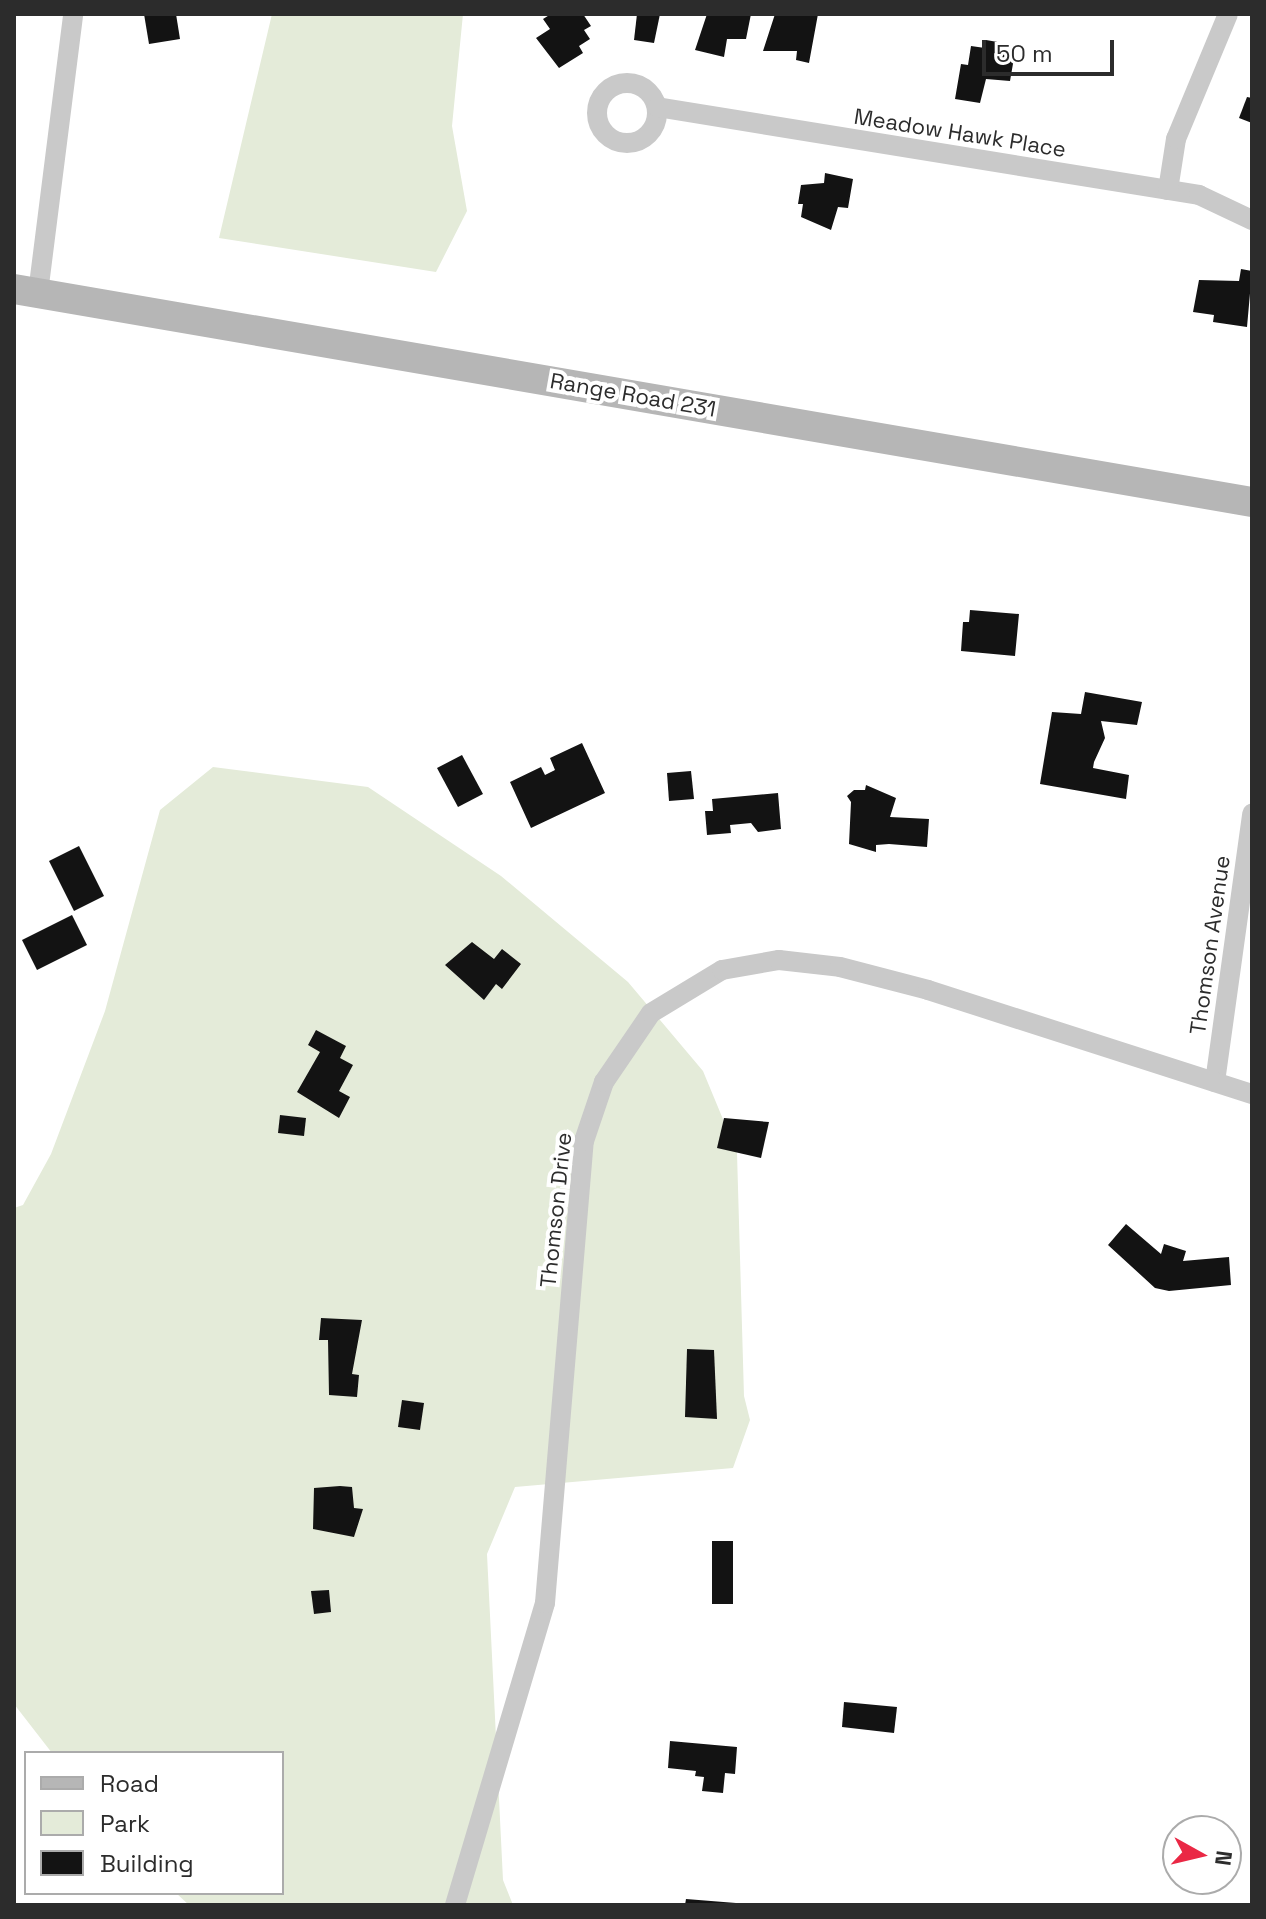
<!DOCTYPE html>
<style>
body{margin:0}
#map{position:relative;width:1266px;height:1919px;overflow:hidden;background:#fff;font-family:"Space Grotesk",sans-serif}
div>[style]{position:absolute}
.green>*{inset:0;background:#e4ebd9}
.building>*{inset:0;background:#131313}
.street>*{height:20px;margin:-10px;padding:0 10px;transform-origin:10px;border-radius:10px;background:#c9c9c9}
.street>.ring{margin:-10px;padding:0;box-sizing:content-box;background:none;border:20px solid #c9c9c9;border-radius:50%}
.secondary>*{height:30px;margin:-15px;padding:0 15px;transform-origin:15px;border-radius:15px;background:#b6b6b6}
span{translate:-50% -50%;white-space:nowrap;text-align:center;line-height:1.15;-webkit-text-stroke:8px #fff;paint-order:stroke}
.street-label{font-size:22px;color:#2c2c2c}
.frame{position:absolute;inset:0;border:16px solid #2c2c2c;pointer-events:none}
.legend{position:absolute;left:24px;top:1751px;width:260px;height:144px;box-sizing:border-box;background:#fff;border:2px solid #ababab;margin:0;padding:10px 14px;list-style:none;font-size:24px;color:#2c2c2c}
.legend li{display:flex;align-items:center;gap:16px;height:40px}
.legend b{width:40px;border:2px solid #ababab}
.north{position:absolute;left:1162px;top:1815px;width:80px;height:80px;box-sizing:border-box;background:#fff;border:2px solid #ababab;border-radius:50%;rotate:98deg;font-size:22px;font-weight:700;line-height:32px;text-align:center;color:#2c2c2c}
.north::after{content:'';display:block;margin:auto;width:28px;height:36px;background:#ea2845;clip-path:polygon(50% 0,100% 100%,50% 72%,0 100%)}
.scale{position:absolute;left:982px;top:40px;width:132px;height:36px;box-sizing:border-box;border:4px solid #2c2c2c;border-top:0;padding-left:10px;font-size:24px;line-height:28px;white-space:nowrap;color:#2c2c2c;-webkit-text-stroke:6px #fff;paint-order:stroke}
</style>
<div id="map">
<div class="green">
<i style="clip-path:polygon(272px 14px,463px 14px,452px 126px,467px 211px,436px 272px,219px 238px)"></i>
<i style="clip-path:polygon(213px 767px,368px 787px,501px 876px,628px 982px,703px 1071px,737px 1153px,744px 1396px,750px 1420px,733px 1468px,515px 1487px,487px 1554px,503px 1880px,513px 1905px,189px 1905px,176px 1893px,282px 1893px,282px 1753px,52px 1753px,14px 1704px,14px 1208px,23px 1205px,51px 1154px,105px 1011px,160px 810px)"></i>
</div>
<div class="building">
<i style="clip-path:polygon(144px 14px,176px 14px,180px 39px,149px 44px)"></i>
<i style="clip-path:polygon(551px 14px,583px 14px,591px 26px,584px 30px,590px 39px,579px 46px,583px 53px,559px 68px,536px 38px,550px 29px,543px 19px)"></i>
<i style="clip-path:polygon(637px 14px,660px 14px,654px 43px,634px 40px)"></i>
<i style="clip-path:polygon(707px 14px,751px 14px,746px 39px,727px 39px,724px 57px,695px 50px)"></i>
<i style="clip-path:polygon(775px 14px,818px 14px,809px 63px,796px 60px,797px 51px,763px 51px)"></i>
<i style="clip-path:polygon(986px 40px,1009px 44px,1006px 57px,1014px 58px,1010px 81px,986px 79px,980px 103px,955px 99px,961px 64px,968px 65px,971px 46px,985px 48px)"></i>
<i style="clip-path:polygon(1247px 97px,1252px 98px,1252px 123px,1239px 118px)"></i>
<i style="clip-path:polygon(825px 173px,853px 179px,848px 208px,838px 207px,831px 230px,801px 217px,803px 204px,798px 204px,801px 185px,824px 183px)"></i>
<i style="clip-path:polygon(1241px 269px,1252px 271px,1247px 327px,1213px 322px,1214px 315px,1193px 312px,1199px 280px,1239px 281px)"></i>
<i style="clip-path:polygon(970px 610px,1019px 614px,1015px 656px,961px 651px,963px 622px,969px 622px)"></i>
<i style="clip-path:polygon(1085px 692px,1142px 702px,1137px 725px,1101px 721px,1105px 738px,1094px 762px,1093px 768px,1129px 775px,1126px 799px,1040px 784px,1052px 712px,1081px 714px)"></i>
<i style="clip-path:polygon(582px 743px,605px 793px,531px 828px,510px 782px,541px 767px,545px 775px,555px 770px,550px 758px)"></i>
<i style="clip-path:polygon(462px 755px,483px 794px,458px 807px,437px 768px)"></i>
<i style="clip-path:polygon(691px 771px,694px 799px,669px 801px,667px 773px)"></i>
<i style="clip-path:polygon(866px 785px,896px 798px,890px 817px,929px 819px,927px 847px,889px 844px,876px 845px,876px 852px,849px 844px,851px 802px,847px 796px,854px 790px,865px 790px)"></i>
<i style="clip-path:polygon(778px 793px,781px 829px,758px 832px,751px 823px,730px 825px,731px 833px,707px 835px,705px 811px,713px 811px,712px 799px)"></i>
<i style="clip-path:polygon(79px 846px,104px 896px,74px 911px,49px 861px)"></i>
<i style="clip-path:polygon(72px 915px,87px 945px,37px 970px,22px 940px)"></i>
<i style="clip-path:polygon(472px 942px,494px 959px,502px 949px,521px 964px,502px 989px,496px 984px,484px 1000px,445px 965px)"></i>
<i style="clip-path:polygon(316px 1030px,346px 1046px,340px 1058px,353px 1065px,339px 1091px,350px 1097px,339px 1118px,297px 1092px,320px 1052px,308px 1045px)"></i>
<i style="clip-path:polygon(280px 1115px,306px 1118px,304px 1136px,278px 1133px)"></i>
<i style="clip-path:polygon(724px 1118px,769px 1122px,761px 1158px,717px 1148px)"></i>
<i style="clip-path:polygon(1126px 1224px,1161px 1254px,1164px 1244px,1186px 1251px,1183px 1261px,1229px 1257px,1231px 1285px,1169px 1291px,1155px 1288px,1108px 1245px)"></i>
<i style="clip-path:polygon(321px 1318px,362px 1320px,352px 1374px,359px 1375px,357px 1397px,329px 1395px,328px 1340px,319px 1340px)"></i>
<i style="clip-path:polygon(687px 1349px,714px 1350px,717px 1419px,685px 1417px)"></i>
<i style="clip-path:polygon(402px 1400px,424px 1403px,420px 1430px,398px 1427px)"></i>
<i style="clip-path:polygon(340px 1486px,352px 1487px,354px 1508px,363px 1509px,354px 1537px,313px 1529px,314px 1488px)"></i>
<i style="clip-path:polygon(712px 1541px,733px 1541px,733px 1604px,712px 1604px)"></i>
<i style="clip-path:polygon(329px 1590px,331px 1612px,314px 1614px,311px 1591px)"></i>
<i style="clip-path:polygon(844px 1702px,897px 1707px,894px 1733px,842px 1727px)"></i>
<i style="clip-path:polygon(670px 1741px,737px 1747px,735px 1774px,725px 1773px,723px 1793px,702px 1791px,704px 1777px,695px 1776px,696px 1771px,668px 1768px)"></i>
<i style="clip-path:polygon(686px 1899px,736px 1903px,735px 1905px,685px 1905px)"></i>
</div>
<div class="street">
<i class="ring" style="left:597px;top:83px;width:40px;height:40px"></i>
<i style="left:657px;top:107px;width:549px;rotate:9.22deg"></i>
<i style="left:1199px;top:195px;width:59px;rotate:25.3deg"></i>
<i style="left:1168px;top:190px;width:52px;rotate:-81.1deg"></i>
<i style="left:1176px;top:139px;width:135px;rotate:-67.4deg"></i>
<i style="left:38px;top:293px;width:281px;rotate:-82.8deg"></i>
<i style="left:1215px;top:1082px;width:271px;rotate:-82.1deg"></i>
<i style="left:455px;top:1905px;width:315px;rotate:-73.4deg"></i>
<i style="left:545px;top:1603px;width:464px;rotate:-85.2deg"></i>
<i style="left:584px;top:1141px;width:62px;rotate:-71.3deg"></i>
<i style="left:604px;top:1082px;width:83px;rotate:-55.7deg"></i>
<i style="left:651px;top:1013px;width:83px;rotate:-31.2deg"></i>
<i style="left:722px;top:970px;width:58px;rotate:-10deg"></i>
<i style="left:779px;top:960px;width:61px;rotate:6.5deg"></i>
<i style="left:840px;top:967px;width:91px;rotate:14.6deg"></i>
<i style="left:928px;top:990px;width:340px;rotate:17.8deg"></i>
</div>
<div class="secondary">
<i style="left:14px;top:289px;width:1256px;rotate:9.76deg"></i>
</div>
<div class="street-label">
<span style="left:960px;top:133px;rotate:9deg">Meadow Hawk Place</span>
<span style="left:633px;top:395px;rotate:10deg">Range Road 231</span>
<span style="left:1210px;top:945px;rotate:-82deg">Thomson Avenue</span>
<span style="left:556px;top:1210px;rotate:-84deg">Thomson Drive</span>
</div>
<div class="frame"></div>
<ul class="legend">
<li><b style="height:10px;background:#b6b6b6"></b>Road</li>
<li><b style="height:22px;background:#e4ebd9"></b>Park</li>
<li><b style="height:22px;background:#131313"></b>Building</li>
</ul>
<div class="north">N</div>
<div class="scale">50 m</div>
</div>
